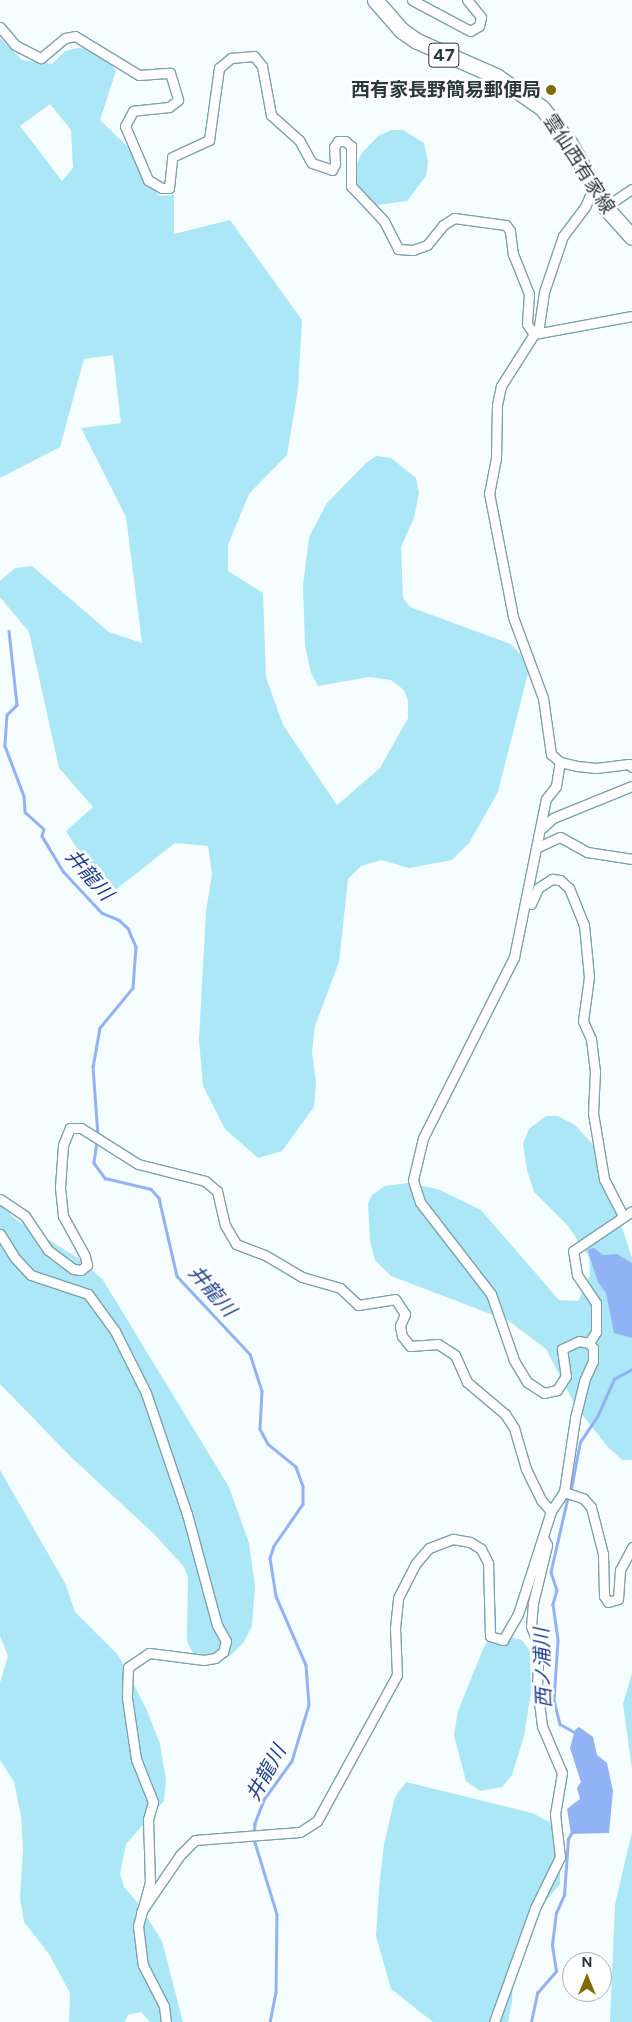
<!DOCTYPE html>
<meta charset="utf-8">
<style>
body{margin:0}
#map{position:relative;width:632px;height:2022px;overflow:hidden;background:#f6fdff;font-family:Figtree,"Noto Sans JP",sans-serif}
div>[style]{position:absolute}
.green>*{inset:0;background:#ace7f8}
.water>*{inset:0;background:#92b2f6}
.stream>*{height:2.5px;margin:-1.25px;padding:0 1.25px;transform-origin:1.25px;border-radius:1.25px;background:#92b2f6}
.roads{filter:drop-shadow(1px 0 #7ea1ab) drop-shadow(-1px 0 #7ea1ab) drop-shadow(0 1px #7ea1ab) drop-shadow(0 -1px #7ea1ab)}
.street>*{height:9px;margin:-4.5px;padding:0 4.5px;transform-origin:4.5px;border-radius:4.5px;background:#fff}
.primary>*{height:15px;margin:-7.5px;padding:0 7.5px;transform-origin:7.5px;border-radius:7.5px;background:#fff}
.dots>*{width:14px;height:14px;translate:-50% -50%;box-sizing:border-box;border:2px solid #fff;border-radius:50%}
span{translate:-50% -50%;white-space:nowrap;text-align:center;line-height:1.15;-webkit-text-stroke:5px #fff;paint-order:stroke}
.shield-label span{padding:1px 4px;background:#fff;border:1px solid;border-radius:4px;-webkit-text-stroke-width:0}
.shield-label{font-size:18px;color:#2a383c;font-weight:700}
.poi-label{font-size:19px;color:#2a383c;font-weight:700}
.right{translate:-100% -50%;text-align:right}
.street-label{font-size:19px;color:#2a383c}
.water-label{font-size:20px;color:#22428f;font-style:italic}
.north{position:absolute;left:562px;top:1952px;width:50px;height:50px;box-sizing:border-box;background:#fff;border:1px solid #aaafb1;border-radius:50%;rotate:0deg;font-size:14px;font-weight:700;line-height:20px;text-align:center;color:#2a383c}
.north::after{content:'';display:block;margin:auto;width:18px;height:22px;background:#7d6b04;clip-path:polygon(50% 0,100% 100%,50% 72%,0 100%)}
</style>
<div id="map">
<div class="green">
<i style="clip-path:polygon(evenodd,0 38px,22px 60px,52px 64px,65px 51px,78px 48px,89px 49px,109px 61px,116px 71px,100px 120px,128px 147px,159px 196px,174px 195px,174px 234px,230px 220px,302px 320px,298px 389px,287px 455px,249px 494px,228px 545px,228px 571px,263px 593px,266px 677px,283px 725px,337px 805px,380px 768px,408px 718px,408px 701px,404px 690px,391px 680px,369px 677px,318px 686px,311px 673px,305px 646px,303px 586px,309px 537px,327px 503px,366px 463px,376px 456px,391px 458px,416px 478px,419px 493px,414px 518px,401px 547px,403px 598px,410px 607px,511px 644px,521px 655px,528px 673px,498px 792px,469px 843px,452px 860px,409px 868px,381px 860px,361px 866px,348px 879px,339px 962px,315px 1026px,312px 1051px,316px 1084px,314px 1107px,282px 1151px,258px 1158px,225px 1129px,203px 1086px,199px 1040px,206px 911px,212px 874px,208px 846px,175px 843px,114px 891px,81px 855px,66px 831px,93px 807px,59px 768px,29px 632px,0 597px,0 581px,15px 568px,32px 566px,109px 632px,142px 643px,126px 517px,81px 428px,121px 423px,113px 355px,84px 359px,60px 447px,0 478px,0 38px,50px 104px,71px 130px,73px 168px,62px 181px,20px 126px,50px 104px)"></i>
<i style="clip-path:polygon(391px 130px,403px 130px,424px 143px,428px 162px,426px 176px,407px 201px,377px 205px,359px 198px,355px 167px,362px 153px,378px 136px)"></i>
<i style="clip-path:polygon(546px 1116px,558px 1116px,575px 1125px,596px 1148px,632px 1258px,632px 1460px,622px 1460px,608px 1447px,576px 1407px,546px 1349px,509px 1321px,391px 1276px,375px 1260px,370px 1241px,368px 1204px,372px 1195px,385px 1186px,408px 1183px,438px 1189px,481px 1210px,559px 1300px,578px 1301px,590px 1275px,589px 1257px,568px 1226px,534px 1192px,527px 1170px,523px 1144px,529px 1129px)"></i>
<i style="clip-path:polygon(0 1205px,18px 1221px,81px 1260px,103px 1280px,229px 1487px,249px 1543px,255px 1586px,252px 1626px,244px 1642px,231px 1655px,210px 1664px,197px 1661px,187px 1641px,188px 1577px,184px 1567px,154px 1534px,71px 1457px,0 1384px)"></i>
<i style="clip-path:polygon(0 1470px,65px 1583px,75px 1612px,118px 1655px,146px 1708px,160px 1744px,166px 1780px,164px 1801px,126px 1844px,120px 1874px,124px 1887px,138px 1903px,162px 1941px,183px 2022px,150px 2022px,141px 2012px,128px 2015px,125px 2022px,69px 2022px,70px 1993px,49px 1954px,24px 1922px,20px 1898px,23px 1849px,21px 1816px,14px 1782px,0 1760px,0 1683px,8px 1656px,0 1636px)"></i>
<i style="clip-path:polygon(506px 1636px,522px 1640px,530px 1651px,531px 1692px,524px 1736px,512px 1775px,502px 1787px,480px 1791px,466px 1781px,454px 1735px,458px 1711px,483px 1649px,489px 1639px)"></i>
<i style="clip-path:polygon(632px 1673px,632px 1769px,623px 1704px)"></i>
<i style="clip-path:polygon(406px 1782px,532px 1813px,552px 1823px,560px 1848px,560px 1884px,523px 1929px,514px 1950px,512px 2003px,508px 2022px,433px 2022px,391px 1989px,376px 1936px,379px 1889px,384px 1844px,395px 1797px)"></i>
<i style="clip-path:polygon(632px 1832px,632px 2022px,610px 2022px,615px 1904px)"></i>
</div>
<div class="water">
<i style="clip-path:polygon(594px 1248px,603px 1255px,617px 1254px,632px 1263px,632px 1338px,614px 1333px,606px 1293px,598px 1282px,589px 1255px,588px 1249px)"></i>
<i style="clip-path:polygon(579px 1727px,593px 1737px,597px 1755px,607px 1763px,613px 1791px,609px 1833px,571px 1834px,567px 1809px,580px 1799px,577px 1788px,581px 1782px,570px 1748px,575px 1730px)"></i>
</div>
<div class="stream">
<i style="left:9px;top:631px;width:74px;rotate:83.8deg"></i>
<i style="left:17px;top:705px;width:14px;rotate:135deg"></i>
<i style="left:7px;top:715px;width:31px;rotate:94deg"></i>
<i style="left:5px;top:746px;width:53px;rotate:69.2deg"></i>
<i style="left:24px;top:796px;width:16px;rotate:86deg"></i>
<i style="left:25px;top:812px;width:25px;rotate:42deg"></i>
<i style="left:44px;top:829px;width:7px;rotate:106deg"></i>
<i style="left:42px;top:836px;width:41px;rotate:59deg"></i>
<i style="left:63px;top:871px;width:57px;rotate:47.1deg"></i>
<i style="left:102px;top:913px;width:18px;rotate:22deg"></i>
<i style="left:119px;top:920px;width:12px;rotate:42deg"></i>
<i style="left:128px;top:928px;width:21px;rotate:67deg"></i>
<i style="left:136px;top:947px;width:41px;rotate:94.2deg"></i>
<i style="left:133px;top:988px;width:52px;rotate:129.5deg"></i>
<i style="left:100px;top:1028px;width:39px;rotate:100deg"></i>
<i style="left:93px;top:1066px;width:70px;rotate:85.9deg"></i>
<i style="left:97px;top:1141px;width:22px;rotate:98deg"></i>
<i style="left:94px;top:1163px;width:19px;rotate:54deg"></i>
<i style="left:105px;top:1178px;width:47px;rotate:13.4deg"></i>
<i style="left:151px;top:1189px;width:12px;rotate:48deg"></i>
<i style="left:159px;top:1198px;width:80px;rotate:77deg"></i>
<i style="left:177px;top:1276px;width:107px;rotate:46.9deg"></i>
<i style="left:250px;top:1354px;width:39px;rotate:72deg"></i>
<i style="left:262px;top:1391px;width:38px;rotate:93deg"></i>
<i style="left:260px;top:1429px;width:17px;rotate:62deg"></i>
<i style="left:268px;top:1444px;width:36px;rotate:39deg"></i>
<i style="left:296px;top:1467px;width:20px;rotate:70deg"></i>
<i style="left:303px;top:1486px;width:18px;rotate:90deg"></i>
<i style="left:303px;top:1504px;width:51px;rotate:124.6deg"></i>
<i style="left:274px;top:1546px;width:13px;rotate:108deg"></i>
<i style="left:270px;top:1558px;width:38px;rotate:81deg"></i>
<i style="left:276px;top:1596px;width:75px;rotate:66.5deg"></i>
<i style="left:306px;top:1665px;width:40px;rotate:85.7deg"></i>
<i style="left:309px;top:1705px;width:59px;rotate:106.9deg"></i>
<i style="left:292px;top:1761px;width:48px;rotate:125.7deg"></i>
<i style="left:264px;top:1800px;width:26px;rotate:111deg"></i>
<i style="left:255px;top:1824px;width:15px;rotate:94deg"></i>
<i style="left:254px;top:1839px;width:78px;rotate:73deg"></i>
<i style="left:277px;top:1914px;width:78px;rotate:90.7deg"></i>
<i style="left:276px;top:1992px;width:31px;rotate:101deg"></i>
<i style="left:571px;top:1489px;width:48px;rotate:-79.2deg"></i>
<i style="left:580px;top:1442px;width:30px;rotate:-56deg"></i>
<i style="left:597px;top:1417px;width:42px;rotate:-65.9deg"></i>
<i style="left:614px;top:1379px;width:21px;rotate:-29deg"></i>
<i style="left:568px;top:1498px;width:76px;rotate:102.9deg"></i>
<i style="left:551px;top:1572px;width:19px;rotate:72deg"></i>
<i style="left:557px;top:1590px;width:15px;rotate:106deg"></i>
<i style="left:553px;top:1604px;width:37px;rotate:82deg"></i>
<i style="left:558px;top:1641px;width:59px;rotate:93.9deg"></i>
<i style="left:554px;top:1700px;width:25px;rotate:76deg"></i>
<i style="left:560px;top:1724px;width:18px;rotate:29deg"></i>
<i style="left:531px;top:2022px;width:30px;rotate:-78deg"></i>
<i style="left:537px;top:1993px;width:29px;rotate:-49deg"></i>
<i style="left:556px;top:1971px;width:26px;rotate:-99deg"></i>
<i style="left:552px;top:1945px;width:32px;rotate:-83deg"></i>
<i style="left:556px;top:1913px;width:20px;rotate:-66deg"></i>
<i style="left:564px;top:1895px;width:56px;rotate:-85.9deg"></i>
<i style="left:568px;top:1839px;width:8px;rotate:-60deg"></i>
</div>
<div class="roads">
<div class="street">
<i style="left:412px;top:0;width:66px;rotate:28.1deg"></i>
<i style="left:470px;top:31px;width:10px;rotate:-29deg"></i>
<i style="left:479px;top:26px;width:9px;rotate:-77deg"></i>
<i style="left:481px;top:17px;width:22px;rotate:-129deg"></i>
<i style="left:0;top:27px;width:23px;rotate:50deg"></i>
<i style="left:15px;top:45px;width:29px;rotate:27deg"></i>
<i style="left:41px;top:58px;width:31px;rotate:-40deg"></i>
<i style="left:65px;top:38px;width:10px;rotate:-11deg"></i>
<i style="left:75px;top:36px;width:75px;rotate:31.4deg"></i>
<i style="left:139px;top:75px;width:31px;rotate:-4deg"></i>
<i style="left:170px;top:73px;width:28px;rotate:73deg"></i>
<i style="left:178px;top:100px;width:11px;rotate:142deg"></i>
<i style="left:169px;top:107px;width:36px;rotate:174deg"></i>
<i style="left:133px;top:111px;width:17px;rotate:118deg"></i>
<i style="left:125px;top:126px;width:59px;rotate:66.9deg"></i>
<i style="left:148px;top:180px;width:16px;rotate:30deg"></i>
<i style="left:162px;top:188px;width:7px"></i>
<i style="left:169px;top:188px;width:31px;rotate:-84deg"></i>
<i style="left:172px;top:157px;width:41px;rotate:-24.7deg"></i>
<i style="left:209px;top:140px;width:73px;rotate:-82.1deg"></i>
<i style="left:219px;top:68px;width:16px;rotate:-40deg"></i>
<i style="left:231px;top:58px;width:23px;rotate:-5deg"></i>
<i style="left:254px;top:56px;width:13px;rotate:51deg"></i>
<i style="left:262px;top:66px;width:50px;rotate:79.6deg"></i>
<i style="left:271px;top:115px;width:38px;rotate:42deg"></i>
<i style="left:299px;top:140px;width:26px;rotate:61deg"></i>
<i style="left:312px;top:163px;width:21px;rotate:19deg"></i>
<i style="left:332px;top:170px;width:7px;rotate:-63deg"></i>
<i style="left:335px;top:164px;width:17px;rotate:-93deg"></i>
<i style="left:334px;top:147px;width:7px;rotate:-56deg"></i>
<i style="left:338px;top:141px;width:7px"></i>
<i style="left:345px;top:141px;width:8px;rotate:40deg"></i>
<i style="left:351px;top:146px;width:40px;rotate:90deg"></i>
<i style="left:351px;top:186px;width:48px;rotate:46.7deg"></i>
<i style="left:384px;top:221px;width:31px;rotate:63deg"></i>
<i style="left:398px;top:249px;width:15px;rotate:4deg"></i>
<i style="left:413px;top:250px;width:15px;rotate:-20deg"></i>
<i style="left:427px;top:245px;width:26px;rotate:-51deg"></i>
<i style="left:443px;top:225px;width:13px;rotate:-32deg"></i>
<i style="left:454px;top:218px;width:52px;rotate:7.7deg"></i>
<i style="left:506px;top:225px;width:7px;rotate:56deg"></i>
<i style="left:510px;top:231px;width:23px;rotate:83deg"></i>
<i style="left:513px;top:254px;width:43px;rotate:68.2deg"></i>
<i style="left:529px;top:294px;width:30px;rotate:94deg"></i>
<i style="left:527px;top:324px;width:12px;rotate:55deg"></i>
<i style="left:605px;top:207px;width:32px;rotate:-34deg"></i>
<i style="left:632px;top:316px;width:100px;rotate:169.6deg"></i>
<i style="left:534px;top:334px;width:62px;rotate:122.4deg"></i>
<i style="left:501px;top:386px;width:19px;rotate:102deg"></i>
<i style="left:497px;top:405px;width:53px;rotate:91.1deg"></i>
<i style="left:496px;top:458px;width:36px;rotate:101deg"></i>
<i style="left:489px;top:493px;width:126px;rotate:79deg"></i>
<i style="left:513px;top:617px;width:86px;rotate:69.7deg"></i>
<i style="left:543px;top:698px;width:57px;rotate:81.9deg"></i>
<i style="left:551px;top:754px;width:12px;rotate:42deg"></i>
<i style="left:560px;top:762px;width:17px;rotate:13deg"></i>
<i style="left:577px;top:766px;width:19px;rotate:6deg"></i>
<i style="left:596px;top:768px;width:33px;rotate:-7deg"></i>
<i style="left:629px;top:764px;width:4px;rotate:45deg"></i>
<i style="left:538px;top:333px;width:41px;rotate:-81.7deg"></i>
<i style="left:544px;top:292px;width:59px;rotate:-71.3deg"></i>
<i style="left:563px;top:236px;width:36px;rotate:-53deg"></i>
<i style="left:585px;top:207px;width:21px;rotate:-67deg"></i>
<i style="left:542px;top:828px;width:15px;rotate:-42deg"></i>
<i style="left:553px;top:818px;width:85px;rotate:-22.1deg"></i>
<i style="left:536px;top:848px;width:26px;rotate:-25deg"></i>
<i style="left:560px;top:837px;width:31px;rotate:29deg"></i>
<i style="left:587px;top:852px;width:46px;rotate:8.8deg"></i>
<i style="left:531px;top:904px;width:17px;rotate:-66deg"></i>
<i style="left:538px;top:888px;width:17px;rotate:-33deg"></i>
<i style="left:552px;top:879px;width:8px;rotate:7deg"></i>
<i style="left:560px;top:880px;width:12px;rotate:42deg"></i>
<i style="left:569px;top:888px;width:40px;rotate:68deg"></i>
<i style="left:584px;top:925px;width:52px;rotate:84.5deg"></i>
<i style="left:589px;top:977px;width:44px;rotate:97.8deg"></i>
<i style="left:583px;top:1021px;width:20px;rotate:66deg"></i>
<i style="left:591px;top:1039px;width:32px;rotate:83deg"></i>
<i style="left:595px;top:1071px;width:42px;rotate:92.7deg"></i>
<i style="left:593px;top:1113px;width:67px;rotate:80.5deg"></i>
<i style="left:604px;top:1179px;width:42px;rotate:62.8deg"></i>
<i style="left:0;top:1199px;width:30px;rotate:34deg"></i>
<i style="left:25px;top:1216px;width:41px;rotate:55.9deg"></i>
<i style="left:48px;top:1250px;width:31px;rotate:37deg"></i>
<i style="left:73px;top:1269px;width:8px;rotate:7deg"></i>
<i style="left:81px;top:1270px;width:8px;rotate:-40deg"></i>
<i style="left:87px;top:1265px;width:9px;rotate:-103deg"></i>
<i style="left:85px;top:1256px;width:46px;rotate:-118.8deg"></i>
<i style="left:63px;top:1216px;width:29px;rotate:-96deg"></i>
<i style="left:60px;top:1187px;width:42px;rotate:-85.9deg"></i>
<i style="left:63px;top:1145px;width:18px;rotate:-68deg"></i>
<i style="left:70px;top:1128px;width:11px"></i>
<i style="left:81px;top:1128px;width:67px;rotate:32.3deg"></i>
<i style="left:138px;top:1164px;width:69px;rotate:14.2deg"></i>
<i style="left:205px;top:1181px;width:16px;rotate:40deg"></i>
<i style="left:217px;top:1191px;width:35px;rotate:77deg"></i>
<i style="left:225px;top:1225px;width:22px;rotate:60deg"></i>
<i style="left:236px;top:1244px;width:31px;rotate:21deg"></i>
<i style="left:265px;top:1255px;width:43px;rotate:30.7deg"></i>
<i style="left:302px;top:1277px;width:40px;rotate:16deg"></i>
<i style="left:340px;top:1288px;width:25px;rotate:43deg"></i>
<i style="left:358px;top:1305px;width:37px;rotate:-9deg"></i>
<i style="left:395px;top:1299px;width:18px;rotate:56deg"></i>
<i style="left:405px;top:1314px;width:13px;rotate:113deg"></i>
<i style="left:400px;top:1326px;width:10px;rotate:79deg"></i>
<i style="left:402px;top:1336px;width:13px;rotate:51deg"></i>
<i style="left:410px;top:1346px;width:28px;rotate:-4deg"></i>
<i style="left:438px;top:1344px;width:20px;rotate:33deg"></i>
<i style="left:455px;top:1355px;width:30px;rotate:66deg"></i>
<i style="left:467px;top:1382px;width:50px;rotate:40.1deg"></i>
<i style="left:505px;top:1414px;width:17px;rotate:57deg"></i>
<i style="left:514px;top:1428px;width:43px;rotate:73.7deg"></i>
<i style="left:526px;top:1469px;width:34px;rotate:64deg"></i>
<i style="left:541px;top:1500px;width:15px;rotate:48deg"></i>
<i style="left:0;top:1234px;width:28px;rotate:58deg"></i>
<i style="left:15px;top:1258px;width:23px;rotate:47deg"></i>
<i style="left:31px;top:1275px;width:60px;rotate:18.4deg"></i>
<i style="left:88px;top:1294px;width:46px;rotate:53.9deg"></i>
<i style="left:115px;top:1331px;width:69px;rotate:63.4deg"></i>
<i style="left:146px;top:1393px;width:128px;rotate:71.3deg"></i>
<i style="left:187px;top:1514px;width:115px;rotate:74.9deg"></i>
<i style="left:217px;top:1625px;width:18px;rotate:61deg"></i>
<i style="left:226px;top:1641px;width:11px;rotate:105deg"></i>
<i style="left:223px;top:1652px;width:10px;rotate:143deg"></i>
<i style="left:215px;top:1658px;width:11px;rotate:170deg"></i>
<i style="left:204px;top:1660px;width:55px;rotate:-172.7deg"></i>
<i style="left:149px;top:1653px;width:25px;rotate:146deg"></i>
<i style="left:128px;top:1667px;width:31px;rotate:92deg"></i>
<i style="left:127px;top:1698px;width:62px;rotate:81.6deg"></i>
<i style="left:136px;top:1759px;width:46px;rotate:68.4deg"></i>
<i style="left:153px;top:1802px;width:18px;rotate:106deg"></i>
<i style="left:148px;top:1819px;width:63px;rotate:88.2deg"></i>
<i style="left:150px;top:1882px;width:46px;rotate:105.3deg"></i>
<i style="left:138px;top:1926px;width:39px;rotate:83deg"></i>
<i style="left:143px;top:1965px;width:46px;rotate:62.9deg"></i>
<i style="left:164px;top:2006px;width:16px;rotate:83deg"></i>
<i style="left:589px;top:1343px;width:13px;rotate:-58deg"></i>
<i style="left:596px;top:1332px;width:29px;rotate:-90deg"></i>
<i style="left:596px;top:1303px;width:34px;rotate:-124deg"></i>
<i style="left:577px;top:1275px;width:24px;rotate:-99deg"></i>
<i style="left:573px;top:1251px;width:71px;rotate:-34.1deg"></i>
<i style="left:564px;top:1492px;width:20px;rotate:18deg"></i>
<i style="left:583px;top:1498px;width:12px;rotate:48deg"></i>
<i style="left:591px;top:1507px;width:49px;rotate:75.7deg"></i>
<i style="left:603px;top:1554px;width:42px;rotate:88.6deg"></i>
<i style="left:604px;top:1596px;width:7px;rotate:56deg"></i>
<i style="left:608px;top:1602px;width:10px;rotate:-17deg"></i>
<i style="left:618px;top:1599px;width:29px;rotate:-86deg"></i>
<i style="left:620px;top:1570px;width:26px;rotate:-62deg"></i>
<i style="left:141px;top:1912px;width:69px;rotate:-55.6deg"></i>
<i style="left:180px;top:1855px;width:21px;rotate:-45deg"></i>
<i style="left:195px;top:1840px;width:105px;rotate:-4.4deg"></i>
<i style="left:300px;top:1832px;width:20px;rotate:-33deg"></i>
<i style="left:317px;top:1821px;width:166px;rotate:-61.3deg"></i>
<i style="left:397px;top:1675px;width:47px;rotate:-92.4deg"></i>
<i style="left:395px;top:1628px;width:30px;rotate:-84deg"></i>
<i style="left:398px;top:1598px;width:39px;rotate:-63deg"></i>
<i style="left:416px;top:1563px;width:20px;rotate:-49deg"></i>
<i style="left:429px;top:1548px;width:26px;rotate:-21deg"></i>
<i style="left:453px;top:1539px;width:17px;rotate:10deg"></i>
<i style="left:470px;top:1542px;width:13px;rotate:32deg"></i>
<i style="left:481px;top:1549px;width:16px;rotate:63deg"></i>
<i style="left:488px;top:1563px;width:73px;rotate:88.4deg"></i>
<i style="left:490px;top:1636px;width:14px;rotate:17deg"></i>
<i style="left:503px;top:1640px;width:30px;rotate:-60deg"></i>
<i style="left:518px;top:1614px;width:108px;rotate:-72.2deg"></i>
<i style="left:551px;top:1511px;width:23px;rotate:-56deg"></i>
<i style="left:564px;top:1492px;width:75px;rotate:-81.5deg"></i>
<i style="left:575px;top:1418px;width:38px;rotate:-76deg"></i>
<i style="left:584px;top:1381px;width:22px;rotate:-66deg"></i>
<i style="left:593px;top:1361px;width:13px;rotate:-90deg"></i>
<i style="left:593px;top:1348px;width:6px;rotate:-129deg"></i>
<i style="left:589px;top:1343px;width:10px;rotate:-169deg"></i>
<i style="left:579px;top:1341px;width:19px;rotate:155deg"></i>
<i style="left:562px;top:1349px;width:27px;rotate:82deg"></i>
<i style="left:566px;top:1376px;width:17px;rotate:123deg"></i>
<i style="left:557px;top:1390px;width:13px;rotate:167deg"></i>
<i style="left:544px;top:1393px;width:20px;rotate:-147deg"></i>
<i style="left:527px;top:1382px;width:26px;rotate:-121deg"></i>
<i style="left:514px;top:1360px;width:70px;rotate:-109.2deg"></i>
<i style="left:491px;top:1294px;width:116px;rotate:-127.7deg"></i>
<i style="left:420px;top:1202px;width:23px;rotate:-108deg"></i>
<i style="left:413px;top:1180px;width:43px;rotate:-76.6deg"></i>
<i style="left:423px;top:1138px;width:203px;rotate:-63.3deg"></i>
<i style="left:514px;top:957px;width:161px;rotate:-78.6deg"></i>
<i style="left:546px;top:799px;width:16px;rotate:-52deg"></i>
<i style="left:556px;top:786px;width:24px;rotate:-81deg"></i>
<i style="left:494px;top:2022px;width:121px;rotate:-70.2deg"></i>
<i style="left:535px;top:1908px;width:57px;rotate:-63.9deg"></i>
<i style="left:560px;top:1857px;width:43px;rotate:-96.6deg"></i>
<i style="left:555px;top:1814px;width:42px;rotate:-80.3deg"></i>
<i style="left:562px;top:1773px;width:51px;rotate:-113.1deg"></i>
<i style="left:542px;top:1726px;width:41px;rotate:-97deg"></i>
<i style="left:537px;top:1685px;width:38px;rotate:-87deg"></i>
<i style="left:539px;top:1647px;width:22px;rotate:-111deg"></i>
<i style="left:531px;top:1626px;width:23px;rotate:-85deg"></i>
<i style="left:533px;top:1603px;width:60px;rotate:-76.4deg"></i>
<i style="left:547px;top:1545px;width:9px;rotate:-117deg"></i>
</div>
<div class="primary">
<i style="left:375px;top:0;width:40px;rotate:49deg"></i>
<i style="left:401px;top:30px;width:19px;rotate:35deg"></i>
<i style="left:417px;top:41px;width:86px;rotate:23.9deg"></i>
<i style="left:496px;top:76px;width:56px;rotate:34.8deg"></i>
<i style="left:542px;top:108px;width:46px;rotate:52.1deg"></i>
<i style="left:570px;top:144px;width:72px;rotate:60.9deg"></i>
<i style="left:605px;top:207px;width:40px;rotate:48deg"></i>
</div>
</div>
<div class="dots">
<i style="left:551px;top:90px;background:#7d6b04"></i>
</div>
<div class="shield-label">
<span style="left:444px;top:55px">47</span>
</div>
<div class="poi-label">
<span class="right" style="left:541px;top:90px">西有家長野簡易郵便局</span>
</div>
<div class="street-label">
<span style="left:579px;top:164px;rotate:57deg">雲仙西有家線</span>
</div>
<div class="water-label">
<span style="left:89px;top:875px;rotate:49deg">井龍川</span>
<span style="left:212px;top:1291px;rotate:49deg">井龍川</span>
<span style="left:543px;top:1668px;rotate:-92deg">西ノ浦川</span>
<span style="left:266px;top:1773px;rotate:-61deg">井龍川</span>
</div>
<div class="north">N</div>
</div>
